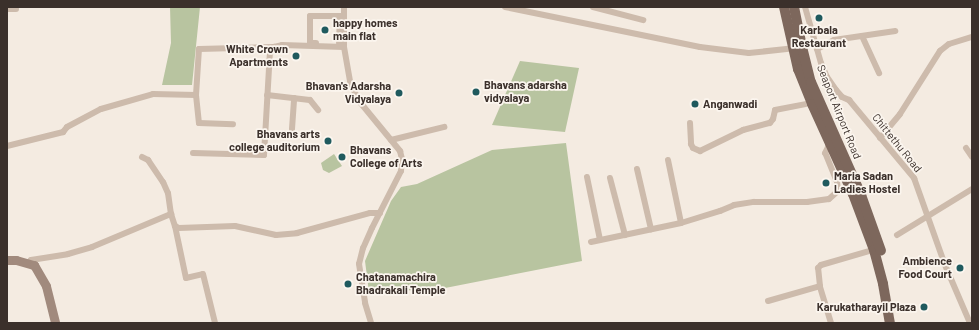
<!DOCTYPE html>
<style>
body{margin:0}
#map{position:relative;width:979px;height:330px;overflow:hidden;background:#f4ebe1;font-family:Barlow,sans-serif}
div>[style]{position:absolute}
.green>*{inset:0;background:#b8c4a0}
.street>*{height:6px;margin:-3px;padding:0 3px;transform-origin:3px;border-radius:3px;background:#cdbbac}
.secondary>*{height:9px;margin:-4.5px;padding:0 4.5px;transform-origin:4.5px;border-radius:4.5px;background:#a18a7d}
.primary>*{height:10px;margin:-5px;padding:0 5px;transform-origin:5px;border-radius:5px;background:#7d675c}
.dots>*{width:11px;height:11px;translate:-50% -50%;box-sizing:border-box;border:2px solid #fbf5ee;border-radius:50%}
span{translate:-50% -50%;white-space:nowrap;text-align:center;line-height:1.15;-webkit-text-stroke:3.5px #fbf5ee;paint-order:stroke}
.poi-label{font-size:11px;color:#3b302b;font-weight:700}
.left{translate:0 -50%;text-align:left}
.right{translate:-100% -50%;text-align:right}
.street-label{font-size:11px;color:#3b302b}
.frame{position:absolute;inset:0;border:8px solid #3b302b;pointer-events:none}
</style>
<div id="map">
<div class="green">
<i style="clip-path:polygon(170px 7px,200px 7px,192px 85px,162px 85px,171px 43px)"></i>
<i style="clip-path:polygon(520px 61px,579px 68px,565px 132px,492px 125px)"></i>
<i style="clip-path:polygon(566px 143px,582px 261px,440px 289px,369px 292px,365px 261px,391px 201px,401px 187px,417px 184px,492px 150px)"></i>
<i style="clip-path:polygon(334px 154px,342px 166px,329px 173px,323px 170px,321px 163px)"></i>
</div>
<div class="street">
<i style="left:344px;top:7px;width:40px;rotate:90deg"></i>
<i style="left:344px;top:47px;width:36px;rotate:80deg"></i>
<i style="left:350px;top:82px;width:21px;rotate:65deg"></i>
<i style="left:359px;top:101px;width:65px;rotate:50.6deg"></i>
<i style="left:400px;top:151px;width:8px;rotate:76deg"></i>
<i style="left:402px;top:159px;width:12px;rotate:95deg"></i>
<i style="left:401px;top:171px;width:64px;rotate:117deg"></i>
<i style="left:372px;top:228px;width:22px;rotate:114deg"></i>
<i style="left:363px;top:248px;width:16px;rotate:104deg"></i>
<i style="left:359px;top:264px;width:39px;rotate:81deg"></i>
<i style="left:365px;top:303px;width:21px;rotate:73deg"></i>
<i style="left:505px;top:7px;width:199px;rotate:11.6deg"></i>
<i style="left:700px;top:47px;width:49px;rotate:7deg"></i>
<i style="left:749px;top:53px;width:47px;rotate:-6.1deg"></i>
<i style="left:593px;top:7px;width:52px;rotate:14.6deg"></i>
<i style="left:805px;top:7px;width:58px;rotate:74.1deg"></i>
<i style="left:821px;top:63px;width:15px;rotate:67deg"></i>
<i style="left:827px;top:77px;width:16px;rotate:55deg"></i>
<i style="left:836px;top:90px;width:9px;rotate:49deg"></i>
<i style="left:842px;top:97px;width:8px;rotate:23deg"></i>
<i style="left:849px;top:100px;width:102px;rotate:50.2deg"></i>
<i style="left:914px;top:178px;width:92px;rotate:70.4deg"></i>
<i style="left:945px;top:265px;width:63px;rotate:66.7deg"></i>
<i style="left:7px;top:9px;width:9px"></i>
<i style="left:862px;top:36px;width:41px;rotate:65.3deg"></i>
<i style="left:316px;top:43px;width:6px;rotate:180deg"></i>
<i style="left:310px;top:43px;width:27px;rotate:-90deg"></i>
<i style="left:310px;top:16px;width:30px"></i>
<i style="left:340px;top:16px;width:27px;rotate:92deg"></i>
<i style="left:817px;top:49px;width:19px;rotate:-28deg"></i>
<i style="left:834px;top:40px;width:62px;rotate:-8.4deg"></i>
<i style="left:196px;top:95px;width:28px;rotate:84deg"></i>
<i style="left:199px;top:123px;width:34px;rotate:2deg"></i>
<i style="left:267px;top:95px;width:43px;rotate:6.6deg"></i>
<i style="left:310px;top:100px;width:13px;rotate:51deg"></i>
<i style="left:690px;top:123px;width:21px;rotate:87deg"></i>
<i style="left:691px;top:144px;width:4px;rotate:63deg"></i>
<i style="left:693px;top:148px;width:8px;rotate:23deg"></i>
<i style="left:700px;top:151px;width:48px;rotate:-26deg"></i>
<i style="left:743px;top:130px;width:28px;rotate:-15deg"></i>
<i style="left:770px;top:123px;width:5px;rotate:-53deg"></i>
<i style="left:773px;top:119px;width:9px;rotate:-77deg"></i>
<i style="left:775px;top:110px;width:31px;rotate:-11deg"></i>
<i style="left:292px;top:129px;width:31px;rotate:-86deg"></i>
<i style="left:880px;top:138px;width:31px;rotate:-50deg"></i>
<i style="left:900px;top:114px;width:75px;rotate:-57.6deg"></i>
<i style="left:940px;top:51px;width:11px;rotate:-38deg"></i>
<i style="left:949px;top:44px;width:24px;rotate:-17deg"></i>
<i style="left:391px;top:140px;width:55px;rotate:-13.8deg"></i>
<i style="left:7px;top:146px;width:58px;rotate:-14deg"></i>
<i style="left:63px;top:132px;width:6px;rotate:-51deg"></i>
<i style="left:67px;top:127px;width:38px;rotate:-28deg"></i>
<i style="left:101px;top:109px;width:54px;rotate:-16.1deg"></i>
<i style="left:153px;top:94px;width:43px;rotate:1.3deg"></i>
<i style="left:196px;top:95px;width:46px;rotate:-86.3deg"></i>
<i style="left:199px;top:49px;width:75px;rotate:-1.5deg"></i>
<i style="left:966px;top:148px;width:11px;rotate:56deg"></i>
<i style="left:193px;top:153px;width:71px;rotate:1.6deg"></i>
<i style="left:264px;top:155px;width:105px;rotate:-86.7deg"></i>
<i style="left:270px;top:50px;width:5px;rotate:-37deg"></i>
<i style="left:274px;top:47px;width:8px;rotate:-14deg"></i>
<i style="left:282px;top:45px;width:62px;rotate:1.8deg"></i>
<i style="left:142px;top:157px;width:7px;rotate:27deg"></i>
<i style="left:148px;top:160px;width:27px;rotate:56deg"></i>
<i style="left:163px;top:182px;width:12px;rotate:66deg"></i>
<i style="left:168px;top:193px;width:21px;rotate:82deg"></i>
<i style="left:668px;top:160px;width:64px;rotate:78.3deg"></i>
<i style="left:637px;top:169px;width:62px;rotate:76.9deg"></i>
<i style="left:587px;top:177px;width:64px;rotate:78.3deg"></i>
<i style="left:610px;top:178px;width:59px;rotate:75.3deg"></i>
<i style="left:175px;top:226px;width:53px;rotate:78.1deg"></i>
<i style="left:186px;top:278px;width:17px;rotate:-13deg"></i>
<i style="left:203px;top:274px;width:50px;rotate:76.2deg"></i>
<i style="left:897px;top:235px;width:88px;rotate:-31.5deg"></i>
<i style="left:591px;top:242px;width:92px;rotate:-11.9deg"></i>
<i style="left:681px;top:223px;width:41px;rotate:-17.1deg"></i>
<i style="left:720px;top:211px;width:15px;rotate:-23deg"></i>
<i style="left:734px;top:205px;width:20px;rotate:-9deg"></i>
<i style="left:754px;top:202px;width:53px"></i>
<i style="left:807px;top:202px;width:22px;rotate:-8deg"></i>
<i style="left:829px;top:199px;width:12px;rotate:-42deg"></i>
<i style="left:838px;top:191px;width:9px;rotate:-96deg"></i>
<i style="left:837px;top:182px;width:31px;rotate:-112deg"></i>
<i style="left:825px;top:153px;width:7px;rotate:-63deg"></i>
<i style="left:828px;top:147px;width:5px;rotate:-22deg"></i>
<i style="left:28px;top:263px;width:4px;rotate:-45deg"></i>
<i style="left:31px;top:260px;width:37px;rotate:-9deg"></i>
<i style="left:68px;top:254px;width:25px;rotate:-16deg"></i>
<i style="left:92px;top:247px;width:86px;rotate:-22.7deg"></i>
<i style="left:171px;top:214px;width:13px;rotate:72deg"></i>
<i style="left:175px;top:226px;width:4px;rotate:27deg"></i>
<i style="left:179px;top:228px;width:56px;rotate:-2deg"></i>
<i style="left:235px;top:226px;width:42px;rotate:12.4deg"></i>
<i style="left:276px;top:235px;width:21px;rotate:-5deg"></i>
<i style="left:297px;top:233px;width:76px;rotate:-15.3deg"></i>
<i style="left:370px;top:213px;width:10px"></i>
<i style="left:768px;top:301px;width:54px;rotate:-16.1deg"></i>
<i style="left:831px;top:323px;width:39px;rotate:-107deg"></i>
<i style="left:820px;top:286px;width:18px;rotate:-96deg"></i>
<i style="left:818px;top:268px;width:4px;rotate:-45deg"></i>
<i style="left:821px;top:265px;width:57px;rotate:-16.2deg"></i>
</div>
<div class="secondary">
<i style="left:7px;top:260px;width:9px"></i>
<i style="left:16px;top:260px;width:19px;rotate:16deg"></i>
<i style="left:34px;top:265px;width:24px;rotate:60deg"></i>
<i style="left:46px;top:286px;width:38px;rotate:76deg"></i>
</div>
<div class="primary">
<i style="left:784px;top:7px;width:64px;rotate:77.3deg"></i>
<i style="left:798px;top:69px;width:38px;rotate:68deg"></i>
<i style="left:812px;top:104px;width:99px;rotate:65.5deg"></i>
<i style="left:853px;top:194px;width:60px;rotate:69.4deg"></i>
<i style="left:874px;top:250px;width:35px;rotate:75deg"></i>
<i style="left:883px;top:284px;width:40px;rotate:80deg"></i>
<i style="left:794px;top:7px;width:41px;rotate:78.7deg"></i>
<i style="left:802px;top:47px;width:36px;rotate:76deg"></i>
<i style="left:811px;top:82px;width:124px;rotate:66.1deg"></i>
<i style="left:861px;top:195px;width:59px;rotate:70.3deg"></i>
</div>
<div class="dots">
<i style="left:819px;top:18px;background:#1f5a5e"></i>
<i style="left:325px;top:30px;background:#1f5a5e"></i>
<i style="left:296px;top:56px;background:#1f5a5e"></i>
<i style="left:476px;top:92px;background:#1f5a5e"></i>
<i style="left:399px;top:93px;background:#1f5a5e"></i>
<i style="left:695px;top:104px;background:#1f5a5e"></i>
<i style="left:328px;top:141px;background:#1f5a5e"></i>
<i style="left:342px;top:157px;background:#1f5a5e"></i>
<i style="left:826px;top:183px;background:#1f5a5e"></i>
<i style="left:960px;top:268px;background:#1f5a5e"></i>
<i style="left:348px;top:284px;background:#1f5a5e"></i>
<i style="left:924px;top:307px;background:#1f5a5e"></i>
</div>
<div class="poi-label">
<span class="left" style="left:333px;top:30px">happy homes<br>main flat</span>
<span style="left:819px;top:37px">Karbala<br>Restaurant</span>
<span class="right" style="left:288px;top:56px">White Crown<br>Apartments</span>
<span class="left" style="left:484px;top:92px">Bhavans adarsha<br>vidyalaya</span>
<span class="right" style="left:391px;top:93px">Bhavan's Adarsha<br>Vidyalaya</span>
<span class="left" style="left:703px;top:104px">Anganwadi</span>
<span class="right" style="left:320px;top:141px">Bhavans arts<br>college auditorium</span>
<span class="left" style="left:350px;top:157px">Bhavans<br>College of Arts</span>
<span class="left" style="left:834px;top:183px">Maria Sadan<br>Ladies Hostel</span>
<span class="right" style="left:952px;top:268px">Ambience<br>Food Court</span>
<span class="left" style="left:356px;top:284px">Chatanamachira<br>Bhadrakali Temple</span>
<span class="right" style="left:916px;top:307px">Karukatharayil Plaza</span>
</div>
<div class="street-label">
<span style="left:839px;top:112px;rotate:68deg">Seaport Airport Road</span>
<span style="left:897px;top:143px;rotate:51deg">Chittethu Road</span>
</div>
<div class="frame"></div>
</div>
